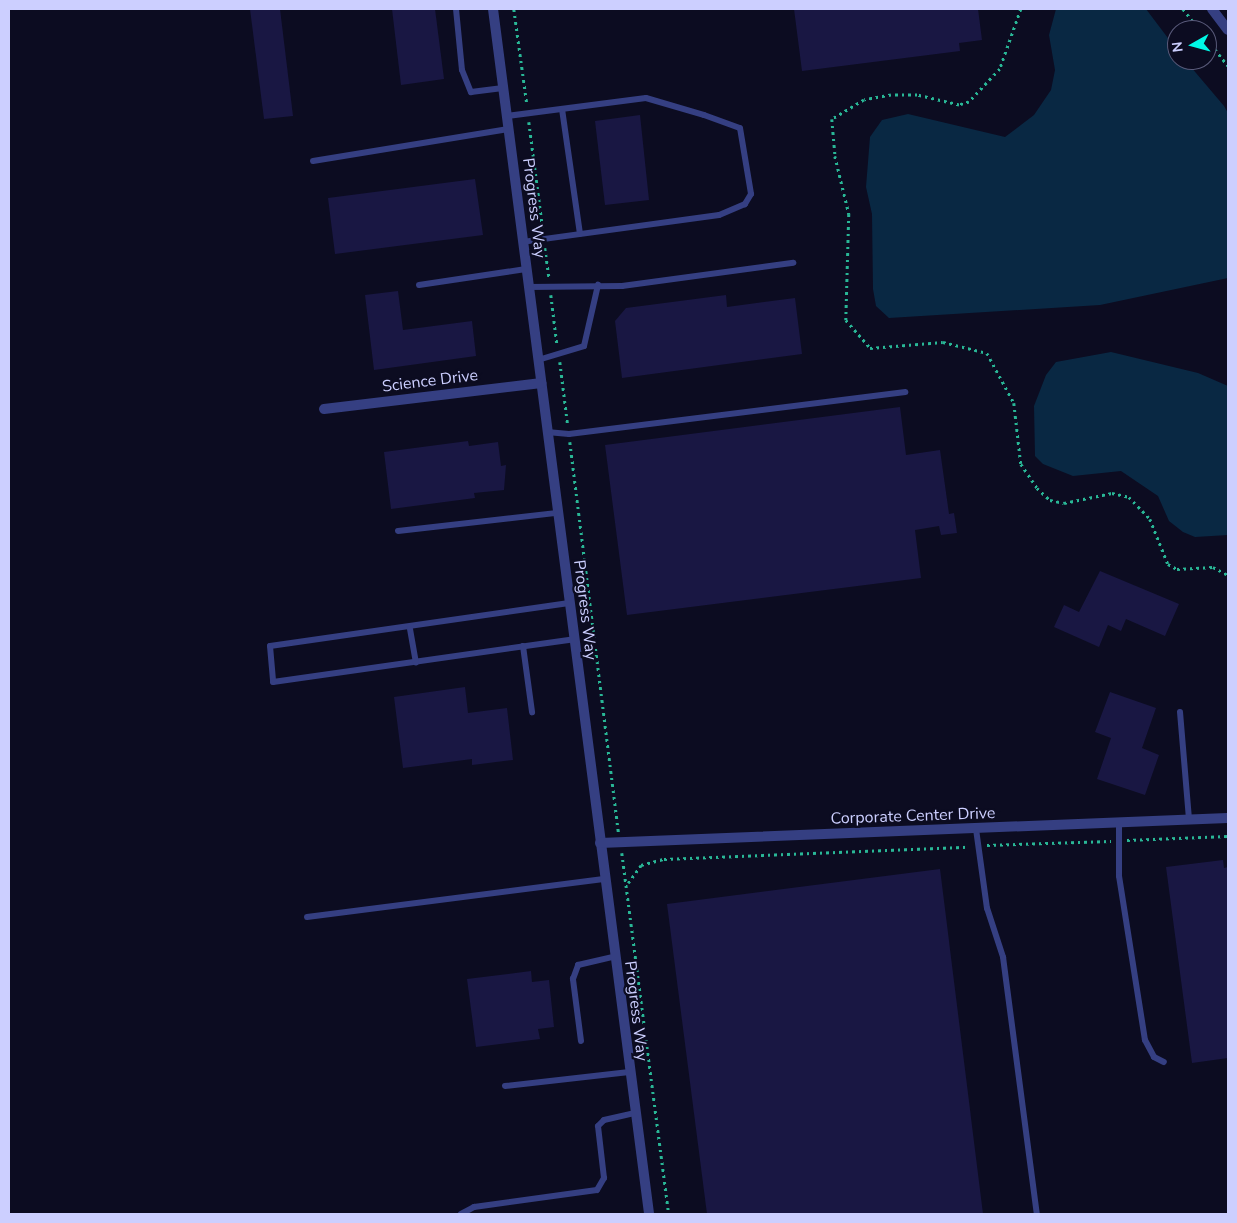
<!DOCTYPE html>
<style>
body{margin:0}
#map{position:relative;width:1237px;height:1223px;overflow:hidden;background:#0c0c21;font-family:"Nunito Sans",sans-serif}
div>[style]{position:absolute}
.water>*{inset:0;background:#092843}
.building>*{inset:0;background:#191743}
.path>*{height:2.5px;margin-top:-1.25px;transform-origin:0;background:repeating-linear-gradient(90deg,#29b796 0 2.5px,transparent 0 6.5px)}
.lane>*{height:6px;margin:-3px;padding:0 3px;transform-origin:3px;border-radius:3px;background:#353f82}
.street>*{height:10px;margin:-5px;padding:0 5px;transform-origin:5px;border-radius:5px;background:#353f82}
span{translate:-50% -50%;white-space:nowrap;text-align:center;line-height:1.15;-webkit-text-stroke:4.5px #0c0c21;paint-order:stroke}
.street-label{font-size:16px;color:#cccfff}
.frame{position:absolute;inset:0;border:10px solid #cccfff;pointer-events:none}
.north{position:absolute;left:1167px;top:20px;width:50px;height:50px;box-sizing:border-box;background:#0c0c21;border:1px solid #595a7a;border-radius:50%;rotate:263deg;font-size:14px;font-weight:700;line-height:20px;text-align:center;color:#cccfff}
.north::after{content:'';display:block;margin:auto;width:18px;height:22px;background:#00f7e5;clip-path:polygon(50% 0,100% 100%,50% 72%,0 100%)}
</style>
<div id="map">
<div class="water">
<i style="clip-path:polygon(1056px 9px,1146px 9px,1177px 50px,1177px 60px,1185px 60px,1224px 106px,1228px 113px,1228px 278px,1100px 305px,889px 318px,876px 306px,873px 289px,872px 214px,866px 187px,870px 137px,882px 120px,908px 114px,1005px 137px,1034px 115px,1051px 90px,1055px 70px,1049px 35px)"></i>
<i style="clip-path:polygon(1111px 352px,1198px 373px,1228px 386px,1228px 535px,1195px 537px,1183px 532px,1169px 521px,1158px 496px,1121px 471px,1073px 476px,1043px 464px,1035px 456px,1034px 406px,1046px 375px,1056px 362px)"></i>
</div>
<div class="building">
<i style="clip-path:polygon(250px 9px,280px 9px,293px 116px,264px 119px)"></i>
<i style="clip-path:polygon(392px 9px,435px 9px,444px 79px,401px 85px)"></i>
<i style="clip-path:polygon(794px 9px,978px 9px,982px 40px,959px 43px,960px 51px,802px 71px)"></i>
<i style="clip-path:polygon(640px 115px,649px 200px,605px 205px,595px 121px)"></i>
<i style="clip-path:polygon(475px 179px,483px 235px,335px 254px,328px 198px)"></i>
<i style="clip-path:polygon(398px 291px,403px 330px,472px 321px,476px 356px,374px 370px,365px 295px)"></i>
<i style="clip-path:polygon(726px 295px,727px 307px,795px 298px,802px 354px,622px 378px,615px 321px,626px 308px)"></i>
<i style="clip-path:polygon(900px 407px,906px 455px,940px 450px,949px 514px,954px 513px,957px 533px,941px 535px,939px 526px,915px 530px,921px 578px,627px 615px,605px 445px)"></i>
<i style="clip-path:polygon(468px 441px,469px 446px,498px 442px,501px 466px,506px 465px,504px 490px,474px 493px,475px 498px,391px 509px,384px 452px)"></i>
<i style="clip-path:polygon(1100px 571px,1179px 604px,1165px 636px,1126px 619px,1121px 631px,1108px 625px,1099px 647px,1054px 627px,1064px 605px,1079px 612px)"></i>
<i style="clip-path:polygon(465px 687px,468px 713px,507px 708px,513px 760px,472px 765px,472px 759px,403px 768px,394px 697px)"></i>
<i style="clip-path:polygon(1110px 692px,1156px 708px,1142px 748px,1159px 755px,1145px 795px,1097px 779px,1111px 738px,1095px 732px)"></i>
<i style="clip-path:polygon(1223px 860px,1224px 868px,1228px 867px,1228px 1058px,1192px 1063px,1166px 867px)"></i>
<i style="clip-path:polygon(940px 869px,983px 1214px,707px 1214px,667px 904px)"></i>
<i style="clip-path:polygon(531px 971px,532px 982px,549px 980px,554px 1027px,538px 1029px,540px 1039px,476px 1047px,467px 979px)"></i>
</div>
<div class="path">
<i style="left:514px;top:9px;width:96px;rotate:82.2deg"></i>
<i style="left:1021px;top:9px;width:64px;rotate:109.3deg"></i>
<i style="left:1000px;top:69px;width:45px;rotate:133.2deg"></i>
<i style="left:969px;top:102px;width:10px;rotate:163deg"></i>
<i style="left:959px;top:105px;width:43px;rotate:-166.6deg"></i>
<i style="left:917px;top:95px;width:26px;rotate:180deg"></i>
<i style="left:891px;top:95px;width:27px;rotate:170deg"></i>
<i style="left:864px;top:100px;width:37px;rotate:149deg"></i>
<i style="left:832px;top:119px;width:37px;rotate:85deg"></i>
<i style="left:835px;top:156px;width:60px;rotate:76.4deg"></i>
<i style="left:849px;top:214px;width:106px;rotate:91.6deg"></i>
<i style="left:846px;top:320px;width:37px;rotate:49deg"></i>
<i style="left:870px;top:348px;width:73px;rotate:-4.7deg"></i>
<i style="left:943px;top:342px;width:45px;rotate:14deg"></i>
<i style="left:987px;top:353px;width:57px;rotate:61.6deg"></i>
<i style="left:1014px;top:403px;width:61px;rotate:83.5deg"></i>
<i style="left:1021px;top:464px;width:29px;rotate:56deg"></i>
<i style="left:1037px;top:488px;width:18px;rotate:43deg"></i>
<i style="left:1050px;top:500px;width:14px;rotate:12deg"></i>
<i style="left:1064px;top:503px;width:49px;rotate:-11.8deg"></i>
<i style="left:1112px;top:493px;width:17px;rotate:13deg"></i>
<i style="left:1129px;top:497px;width:30px;rotate:46deg"></i>
<i style="left:1150px;top:519px;width:48px;rotate:68.2deg"></i>
<i style="left:1168px;top:564px;width:10px;rotate:29deg"></i>
<i style="left:1177px;top:569px;width:36px;rotate:-3deg"></i>
<i style="left:1213px;top:567px;width:17px;rotate:28deg"></i>
<i style="left:1183px;top:9px;width:27px;rotate:51deg"></i>
<i style="left:1207px;top:39px;width:34px;rotate:52deg"></i>
<i style="left:529px;top:122px;width:109px;rotate:82.6deg"></i>
<i style="left:545px;top:248px;width:29px;rotate:82deg"></i>
<i style="left:551px;top:295px;width:49px;rotate:83deg"></i>
<i style="left:560px;top:362px;width:64px;rotate:82.9deg"></i>
<i style="left:570px;top:442px;width:394px;rotate:82.9deg"></i>
<i style="left:1127px;top:840px;width:101px;rotate:-2.3deg"></i>
<i style="left:987px;top:845px;width:124px;rotate:-1.8deg"></i>
<i style="left:622px;top:853px;width:364px;rotate:82.6deg"></i>
<i style="left:628px;top:883px;width:22px;rotate:-54deg"></i>
<i style="left:641px;top:865px;width:24px;rotate:-15deg"></i>
<i style="left:664px;top:859px;width:305px;rotate:-2.3deg"></i>
</div>
<div class="lane">
<i style="left:456px;top:9px;width:61px;rotate:84.4deg"></i>
<i style="left:462px;top:70px;width:24px;rotate:68deg"></i>
<i style="left:471px;top:92px;width:32px;rotate:-7deg"></i>
<i style="left:562px;top:109px;width:126px;rotate:81.8deg"></i>
<i style="left:507px;top:116px;width:140px;rotate:-7.4deg"></i>
<i style="left:646px;top:98px;width:60px;rotate:16.3deg"></i>
<i style="left:704px;top:115px;width:38px;rotate:20deg"></i>
<i style="left:740px;top:128px;width:67px;rotate:80.5deg"></i>
<i style="left:751px;top:194px;width:12px;rotate:121deg"></i>
<i style="left:745px;top:204px;width:28px;rotate:157deg"></i>
<i style="left:719px;top:215px;width:198px;rotate:172.2deg"></i>
<i style="left:313px;top:161px;width:198px;rotate:-9.3deg"></i>
<i style="left:419px;top:285px;width:108px;rotate:-8.5deg"></i>
<i style="left:529px;top:287px;width:93px;rotate:-0.6deg"></i>
<i style="left:622px;top:286px;width:173px;rotate:-7.7deg"></i>
<i style="left:538px;top:360px;width:48px;rotate:-16.9deg"></i>
<i style="left:584px;top:346px;width:63px;rotate:-77.1deg"></i>
<i style="left:547px;top:432px;width:22px;rotate:5deg"></i>
<i style="left:569px;top:434px;width:339px;rotate:-7.1deg"></i>
<i style="left:398px;top:531px;width:160px;rotate:-6.5deg"></i>
<i style="left:569px;top:603px;width:302px;rotate:171.8deg"></i>
<i style="left:270px;top:646px;width:36px;rotate:85deg"></i>
<i style="left:273px;top:682px;width:304px;rotate:-8.1deg"></i>
<i style="left:410px;top:629px;width:34px;rotate:80deg"></i>
<i style="left:523px;top:646px;width:67px;rotate:82.2deg"></i>
<i style="left:1180px;top:712px;width:108px;rotate:85.2deg"></i>
<i style="left:1119px;top:823px;width:53px;rotate:90deg"></i>
<i style="left:1119px;top:876px;width:166px;rotate:81deg"></i>
<i style="left:1145px;top:1040px;width:19px;rotate:62deg"></i>
<i style="left:1154px;top:1057px;width:11px;rotate:27deg"></i>
<i style="left:976px;top:829px;width:80px;rotate:82.1deg"></i>
<i style="left:987px;top:908px;width:52px;rotate:71.9deg"></i>
<i style="left:1003px;top:957px;width:259px;rotate:82.5deg"></i>
<i style="left:307px;top:917px;width:299px;rotate:-7.3deg"></i>
<i style="left:581px;top:1041px;width:63px;rotate:-97.4deg"></i>
<i style="left:573px;top:979px;width:15px;rotate:-70deg"></i>
<i style="left:578px;top:965px;width:37px;rotate:-13deg"></i>
<i style="left:505px;top:1086px;width:125px;rotate:-6.4deg"></i>
<i style="left:461px;top:1214px;width:15px;rotate:-28deg"></i>
<i style="left:474px;top:1207px;width:124px;rotate:-7.9deg"></i>
<i style="left:597px;top:1190px;width:14px;rotate:-60deg"></i>
<i style="left:604px;top:1178px;width:52px;rotate:-96.6deg"></i>
<i style="left:598px;top:1126px;width:8px;rotate:-45deg"></i>
<i style="left:604px;top:1120px;width:32px;rotate:-13deg"></i>
</div>
<div class="street">
<i style="left:493px;top:9px;width:1215px;rotate:82.62deg"></i>
<i style="left:1212px;top:9px;width:26px;rotate:53deg"></i>
<i style="left:324px;top:409px;width:219px;rotate:-6.8deg"></i>
<i style="left:600px;top:843px;width:628px;rotate:-2.28deg"></i>
</div>
<div class="street-label">
<span style="left:534px;top:208px;rotate:83deg">Progress Way</span>
<span style="left:430px;top:381px;rotate:-7deg">Science Drive</span>
<span style="left:585px;top:610px;rotate:83deg">Progress Way</span>
<span style="left:913px;top:816px;rotate:-2deg">Corporate Center Drive</span>
<span style="left:636px;top:1011px;rotate:83deg">Progress Way</span>
</div>
<div class="frame"></div>
<div class="north">N</div>
</div>
